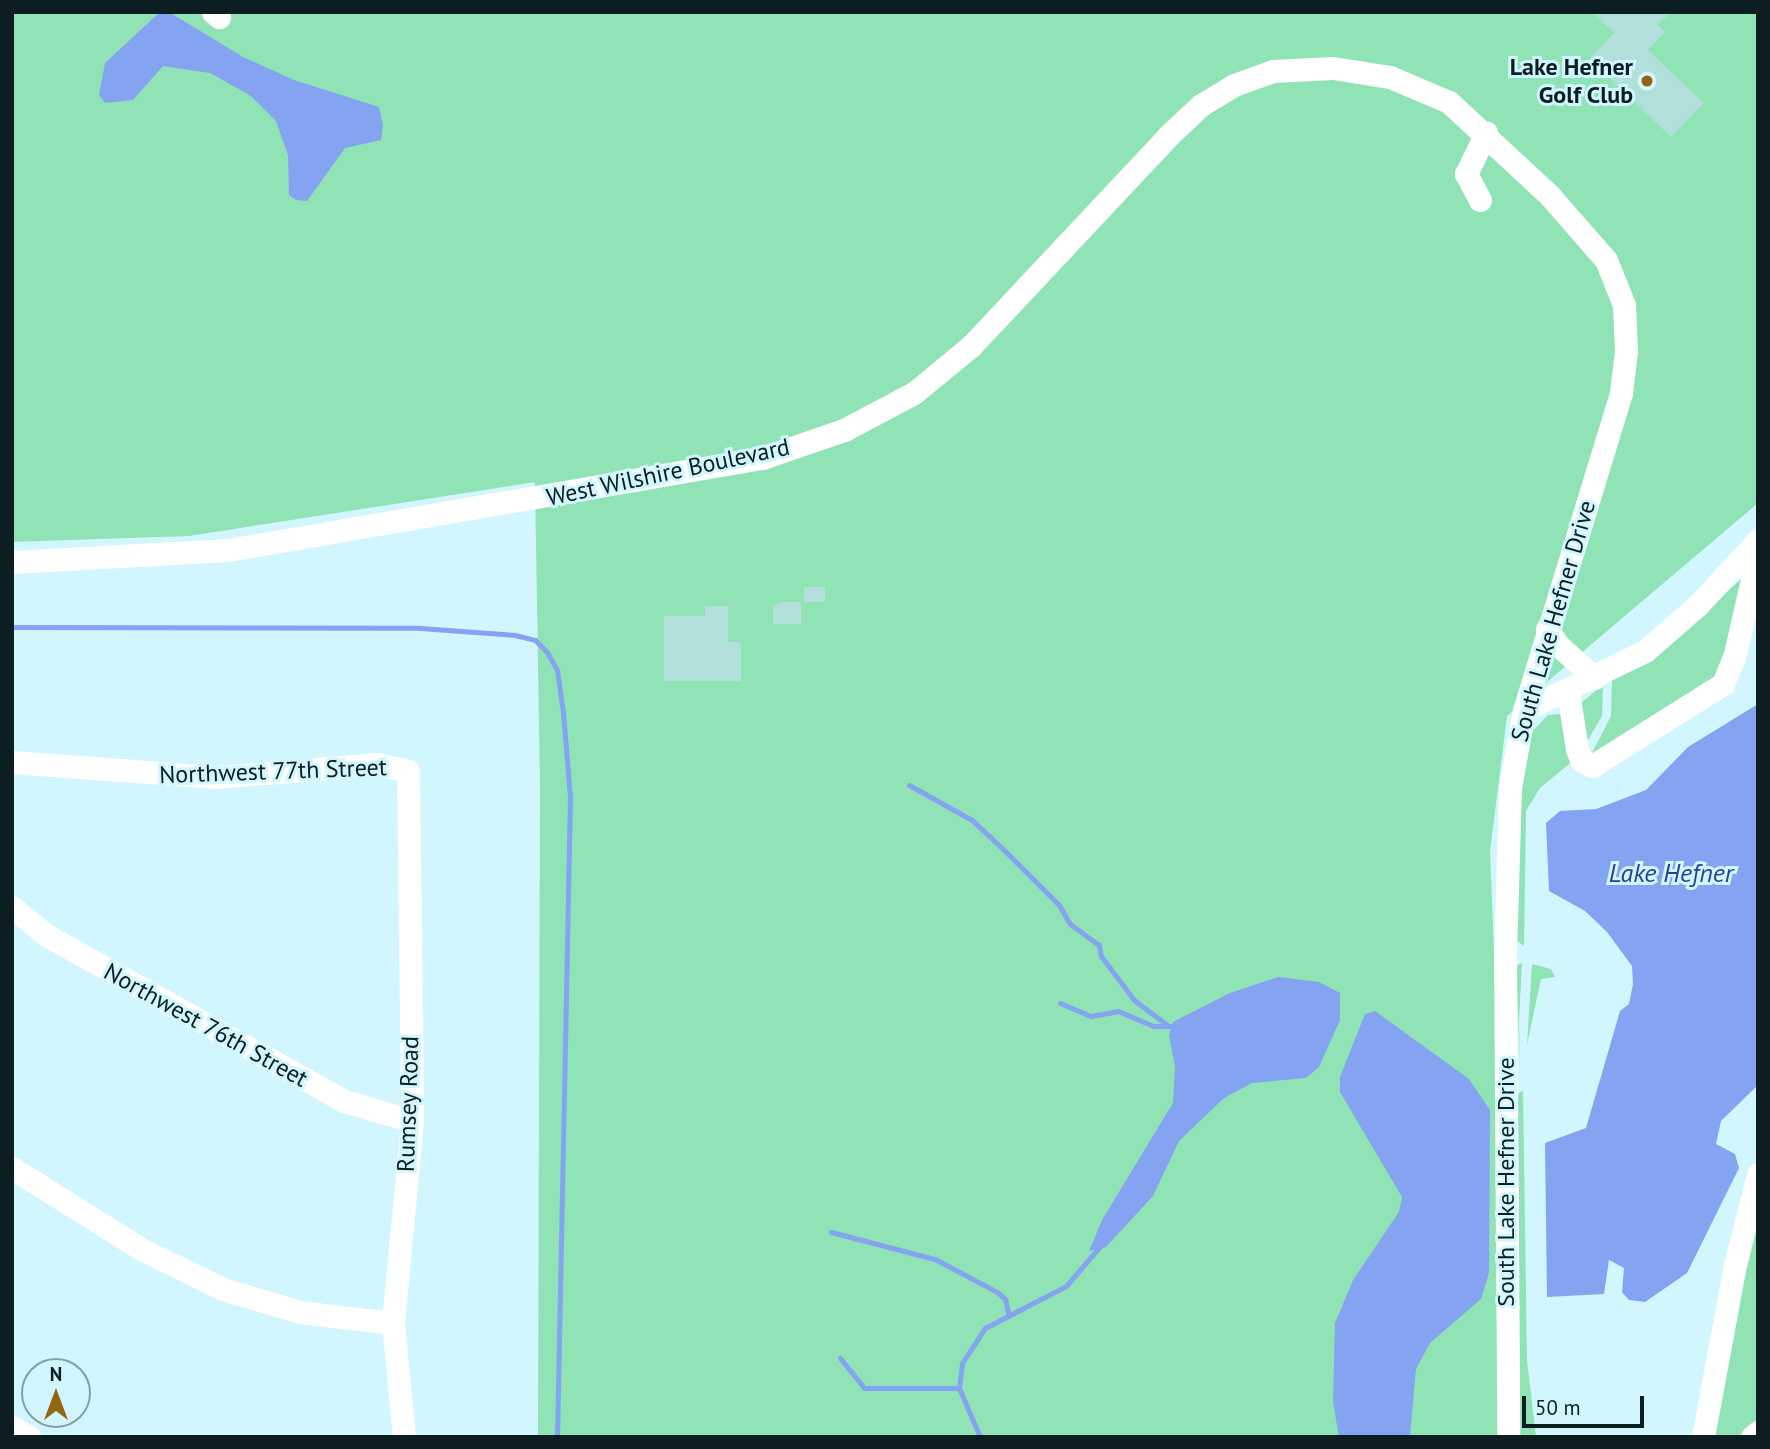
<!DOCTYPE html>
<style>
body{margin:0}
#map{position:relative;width:1770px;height:1449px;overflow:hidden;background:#d1f6fe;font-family:"PT Sans",sans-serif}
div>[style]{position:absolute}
.green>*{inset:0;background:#8fe3b4}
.water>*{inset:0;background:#84a3f0}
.stream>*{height:5px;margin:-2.5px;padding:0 2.5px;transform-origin:2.5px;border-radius:2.5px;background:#84a3f0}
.building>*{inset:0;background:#b1dfd9}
.minor>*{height:23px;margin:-11.5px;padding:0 11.5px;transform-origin:11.5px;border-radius:11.5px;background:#fff}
.dots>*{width:19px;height:19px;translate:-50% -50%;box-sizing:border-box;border:4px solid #d1f6fe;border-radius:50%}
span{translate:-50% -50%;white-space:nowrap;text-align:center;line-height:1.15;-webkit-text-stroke:6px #d1f6fe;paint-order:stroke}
.poi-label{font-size:24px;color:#0c1e22;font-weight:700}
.right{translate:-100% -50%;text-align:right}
.street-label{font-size:24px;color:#0c1e22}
.water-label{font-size:26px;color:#27419a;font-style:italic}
.frame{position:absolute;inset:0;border:14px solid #0c1e22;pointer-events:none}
.north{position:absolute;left:21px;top:1358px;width:70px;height:70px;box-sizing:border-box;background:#d1f6fe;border:2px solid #82a0a6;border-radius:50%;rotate:0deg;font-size:19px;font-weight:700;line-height:28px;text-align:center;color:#0c1e22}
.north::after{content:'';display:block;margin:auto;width:24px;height:32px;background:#926611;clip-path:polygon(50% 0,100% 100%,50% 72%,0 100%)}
.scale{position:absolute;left:1522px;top:1396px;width:122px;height:32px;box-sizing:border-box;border:4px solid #0c1e22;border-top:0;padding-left:9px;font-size:21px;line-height:24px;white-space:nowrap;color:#0c1e22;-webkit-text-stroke:5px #d1f6fe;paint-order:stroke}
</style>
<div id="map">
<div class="green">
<i style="clip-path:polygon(12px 12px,1758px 12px,1758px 503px,1507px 716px,1490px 851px,1499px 1078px,1502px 1437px,538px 1437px,540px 786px,535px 482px,189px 536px,12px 542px)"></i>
<i style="clip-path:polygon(1742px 578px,1731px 635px,1715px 676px,1591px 755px,1611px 716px,1612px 680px,1666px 648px)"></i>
<i style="clip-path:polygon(1603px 685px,1602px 716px,1584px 747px,1582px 702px)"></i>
<i style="clip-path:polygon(1562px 714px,1574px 760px,1540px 788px,1526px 811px,1524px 946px,1516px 940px,1518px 806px,1528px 736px,1548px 715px)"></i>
<i style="clip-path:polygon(1522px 963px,1519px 1021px,1520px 1065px,1516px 966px)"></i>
<i style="clip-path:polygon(1532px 964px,1551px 969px,1555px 977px,1541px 979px,1527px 1045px)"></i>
<i style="clip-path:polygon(1523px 1090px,1527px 1360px,1536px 1437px,1520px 1437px,1516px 1096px)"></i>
<i style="clip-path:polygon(1758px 1203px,1758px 1420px,1738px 1437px,1710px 1437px)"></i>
</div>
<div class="water">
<i style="clip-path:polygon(160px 12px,169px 12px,243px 57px,294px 80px,379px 107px,383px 125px,381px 140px,345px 148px,307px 201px,296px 200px,289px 195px,288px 155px,276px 121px,251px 96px,210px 73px,163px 66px,133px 100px,105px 103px,99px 95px,105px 63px)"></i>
<i style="clip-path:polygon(1758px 704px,1758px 1085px,1721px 1121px,1716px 1144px,1735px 1154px,1739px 1168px,1687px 1273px,1645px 1302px,1629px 1300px,1622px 1292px,1624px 1268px,1609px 1260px,1604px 1294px,1547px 1297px,1545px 1143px,1586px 1128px,1620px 1011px,1629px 1004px,1633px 984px,1632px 966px,1607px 932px,1585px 911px,1549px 891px,1546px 823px,1560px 811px,1596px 809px,1646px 790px,1688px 747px)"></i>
<i style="clip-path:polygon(1278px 977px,1319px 982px,1340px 993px,1340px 1020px,1319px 1067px,1306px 1078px,1252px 1083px,1224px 1098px,1179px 1141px,1153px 1196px,1106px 1247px,1089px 1251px,1102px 1220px,1173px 1103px,1175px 1067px,1169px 1035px,1173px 1022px,1230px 993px)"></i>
<i style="clip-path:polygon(1375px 1011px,1469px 1079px,1490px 1110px,1489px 1273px,1481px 1299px,1430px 1343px,1416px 1369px,1410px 1437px,1339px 1437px,1333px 1402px,1335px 1323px,1353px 1280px,1399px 1212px,1402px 1197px,1340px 1092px,1340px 1077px,1365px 1014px)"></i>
</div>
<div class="stream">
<i style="left:12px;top:627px;width:408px;rotate:0.1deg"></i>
<i style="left:420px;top:628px;width:95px;rotate:4.2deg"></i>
<i style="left:515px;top:635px;width:21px;rotate:14deg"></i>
<i style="left:535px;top:640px;width:17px;rotate:45deg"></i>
<i style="left:547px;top:652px;width:21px;rotate:61deg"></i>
<i style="left:557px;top:670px;width:42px;rotate:81.9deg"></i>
<i style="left:563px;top:712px;width:85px;rotate:85.3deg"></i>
<i style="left:570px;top:797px;width:640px;rotate:91.16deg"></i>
<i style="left:909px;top:785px;width:72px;rotate:29.1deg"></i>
<i style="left:972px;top:820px;width:48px;rotate:43.3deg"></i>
<i style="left:1007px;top:853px;width:74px;rotate:45deg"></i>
<i style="left:1059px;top:905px;width:22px;rotate:60deg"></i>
<i style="left:1070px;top:924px;width:36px;rotate:36deg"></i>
<i style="left:1099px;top:945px;width:11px;rotate:80deg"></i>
<i style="left:1101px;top:956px;width:55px;rotate:53.1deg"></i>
<i style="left:1134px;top:1000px;width:40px;rotate:37deg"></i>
<i style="left:1060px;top:1003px;width:34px;rotate:23deg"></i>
<i style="left:1091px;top:1016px;width:27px;rotate:-10deg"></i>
<i style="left:1118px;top:1011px;width:39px;rotate:23deg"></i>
<i style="left:1154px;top:1026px;width:17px"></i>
<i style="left:831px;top:1232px;width:107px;rotate:14.6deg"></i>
<i style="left:935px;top:1259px;width:70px;rotate:28deg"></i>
<i style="left:997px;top:1292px;width:11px;rotate:41deg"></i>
<i style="left:1005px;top:1299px;width:17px;rotate:77deg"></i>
<i style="left:840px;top:1358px;width:38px;rotate:51deg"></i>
<i style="left:864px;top:1388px;width:95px"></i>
<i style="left:980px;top:1437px;width:53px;rotate:-113.2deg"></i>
<i style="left:959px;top:1388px;width:25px;rotate:-83deg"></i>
<i style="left:962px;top:1363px;width:42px;rotate:-56.7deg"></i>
<i style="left:985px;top:1328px;width:91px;rotate:-27.4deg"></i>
<i style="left:1066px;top:1286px;width:55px;rotate:-49.4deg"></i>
</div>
<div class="building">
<i style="clip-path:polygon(1592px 12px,1671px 12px,1658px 25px,1665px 32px,1648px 50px,1704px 103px,1671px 137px,1589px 59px,1614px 33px)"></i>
<i style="clip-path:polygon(804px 587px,825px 587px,825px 602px,804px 602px)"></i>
<i style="clip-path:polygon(782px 602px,801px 602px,801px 624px,773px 624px,773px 606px)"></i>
<i style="clip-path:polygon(705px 606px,728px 606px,728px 642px,741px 642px,741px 681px,664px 681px,664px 616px,705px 616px)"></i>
</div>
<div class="minor">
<i style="left:213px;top:12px;width:8px;rotate:40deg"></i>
<i style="left:1480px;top:200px;width:30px;rotate:-118deg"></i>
<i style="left:1466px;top:174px;width:46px;rotate:-64deg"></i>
<i style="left:12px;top:562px;width:216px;rotate:-3.2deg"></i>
<i style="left:228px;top:550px;width:542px;rotate:-9.78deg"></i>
<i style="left:762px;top:458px;width:87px;rotate:-18.9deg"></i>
<i style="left:844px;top:430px;width:79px;rotate:-27.9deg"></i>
<i style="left:914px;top:393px;width:74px;rotate:-39.5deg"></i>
<i style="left:971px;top:346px;width:288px;rotate:-46.8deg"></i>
<i style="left:1168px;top:136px;width:45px;rotate:-43.2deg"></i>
<i style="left:1201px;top:105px;width:39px;rotate:-31deg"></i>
<i style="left:1234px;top:85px;width:41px;rotate:-19.7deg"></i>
<i style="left:1273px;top:71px;width:60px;rotate:-2.9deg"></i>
<i style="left:1333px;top:68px;width:58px;rotate:9deg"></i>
<i style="left:1390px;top:77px;width:64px;rotate:23deg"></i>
<i style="left:1449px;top:102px;width:138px;rotate:42.9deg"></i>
<i style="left:1550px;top:196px;width:85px;rotate:48.8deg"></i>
<i style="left:1606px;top:260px;width:48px;rotate:68.2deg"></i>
<i style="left:1624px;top:305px;width:46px;rotate:87.5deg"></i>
<i style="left:1626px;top:351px;width:42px;rotate:96.8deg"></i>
<i style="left:1621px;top:393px;width:332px;rotate:107deg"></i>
<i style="left:1524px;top:710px;width:79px;rotate:100.2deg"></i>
<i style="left:1510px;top:788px;width:164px;rotate:91.7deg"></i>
<i style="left:1505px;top:952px;width:485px;rotate:89.6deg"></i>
<i style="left:1547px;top:629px;width:21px;rotate:55deg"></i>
<i style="left:1559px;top:646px;width:48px;rotate:41.6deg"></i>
<i style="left:1568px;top:692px;width:58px;rotate:81deg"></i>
<i style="left:1577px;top:749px;width:12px;rotate:70deg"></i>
<i style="left:1581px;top:760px;width:13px;rotate:29deg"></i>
<i style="left:1592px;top:766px;width:155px;rotate:-32deg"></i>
<i style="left:1723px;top:684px;width:32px;rotate:-68deg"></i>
<i style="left:1735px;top:654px;width:104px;rotate:-77.2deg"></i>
<i style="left:1524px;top:710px;width:135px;rotate:-26deg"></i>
<i style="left:1645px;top:651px;width:70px;rotate:-41deg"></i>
<i style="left:1698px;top:605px;width:88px;rotate:-47.3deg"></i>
<i style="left:12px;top:762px;width:205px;rotate:4.2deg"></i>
<i style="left:216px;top:777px;width:163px;rotate:-4.6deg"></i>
<i style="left:378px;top:764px;width:31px;rotate:13deg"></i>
<i style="left:408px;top:771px;width:350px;rotate:89.3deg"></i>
<i style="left:412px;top:1121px;width:203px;rotate:95.4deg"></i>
<i style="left:393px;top:1323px;width:115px;rotate:84.5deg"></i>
<i style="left:12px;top:907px;width:44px;rotate:39.5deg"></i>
<i style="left:46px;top:935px;width:341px;rotate:29.1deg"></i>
<i style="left:344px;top:1101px;width:71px;rotate:16.4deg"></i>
<i style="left:12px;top:1168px;width:152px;rotate:32.1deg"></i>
<i style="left:141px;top:1249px;width:91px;rotate:26deg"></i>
<i style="left:223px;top:1289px;width:79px;rotate:16.8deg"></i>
<i style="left:299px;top:1312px;width:95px;rotate:6.7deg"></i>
<i style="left:12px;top:1427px;width:20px;rotate:30deg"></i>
<i style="left:1703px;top:1437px;width:171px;rotate:-79.5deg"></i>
<i style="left:1734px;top:1269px;width:98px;rotate:-75.8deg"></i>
<i style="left:1752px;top:1437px;width:8px;rotate:-40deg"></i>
</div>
<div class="dots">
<i style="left:1647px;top:81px;background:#926611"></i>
</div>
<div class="poi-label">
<span class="right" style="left:1633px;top:81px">Lake Hefner<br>Golf Club</span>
</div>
<div class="street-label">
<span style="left:668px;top:472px;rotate:-12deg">West Wilshire Boulevard</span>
<span style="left:1553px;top:621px;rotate:-74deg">South Lake Hefner Drive</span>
<span style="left:273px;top:771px;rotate:-2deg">Northwest 77th Street</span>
<span style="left:206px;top:1025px;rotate:29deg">Northwest 76th Street</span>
<span style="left:408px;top:1104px;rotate:-88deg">Rumsey Road</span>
<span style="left:1506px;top:1182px;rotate:-90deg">South Lake Hefner Drive</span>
</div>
<div class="water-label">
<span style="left:1671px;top:873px">Lake Hefner</span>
</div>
<div class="frame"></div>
<div class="north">N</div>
<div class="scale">50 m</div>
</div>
